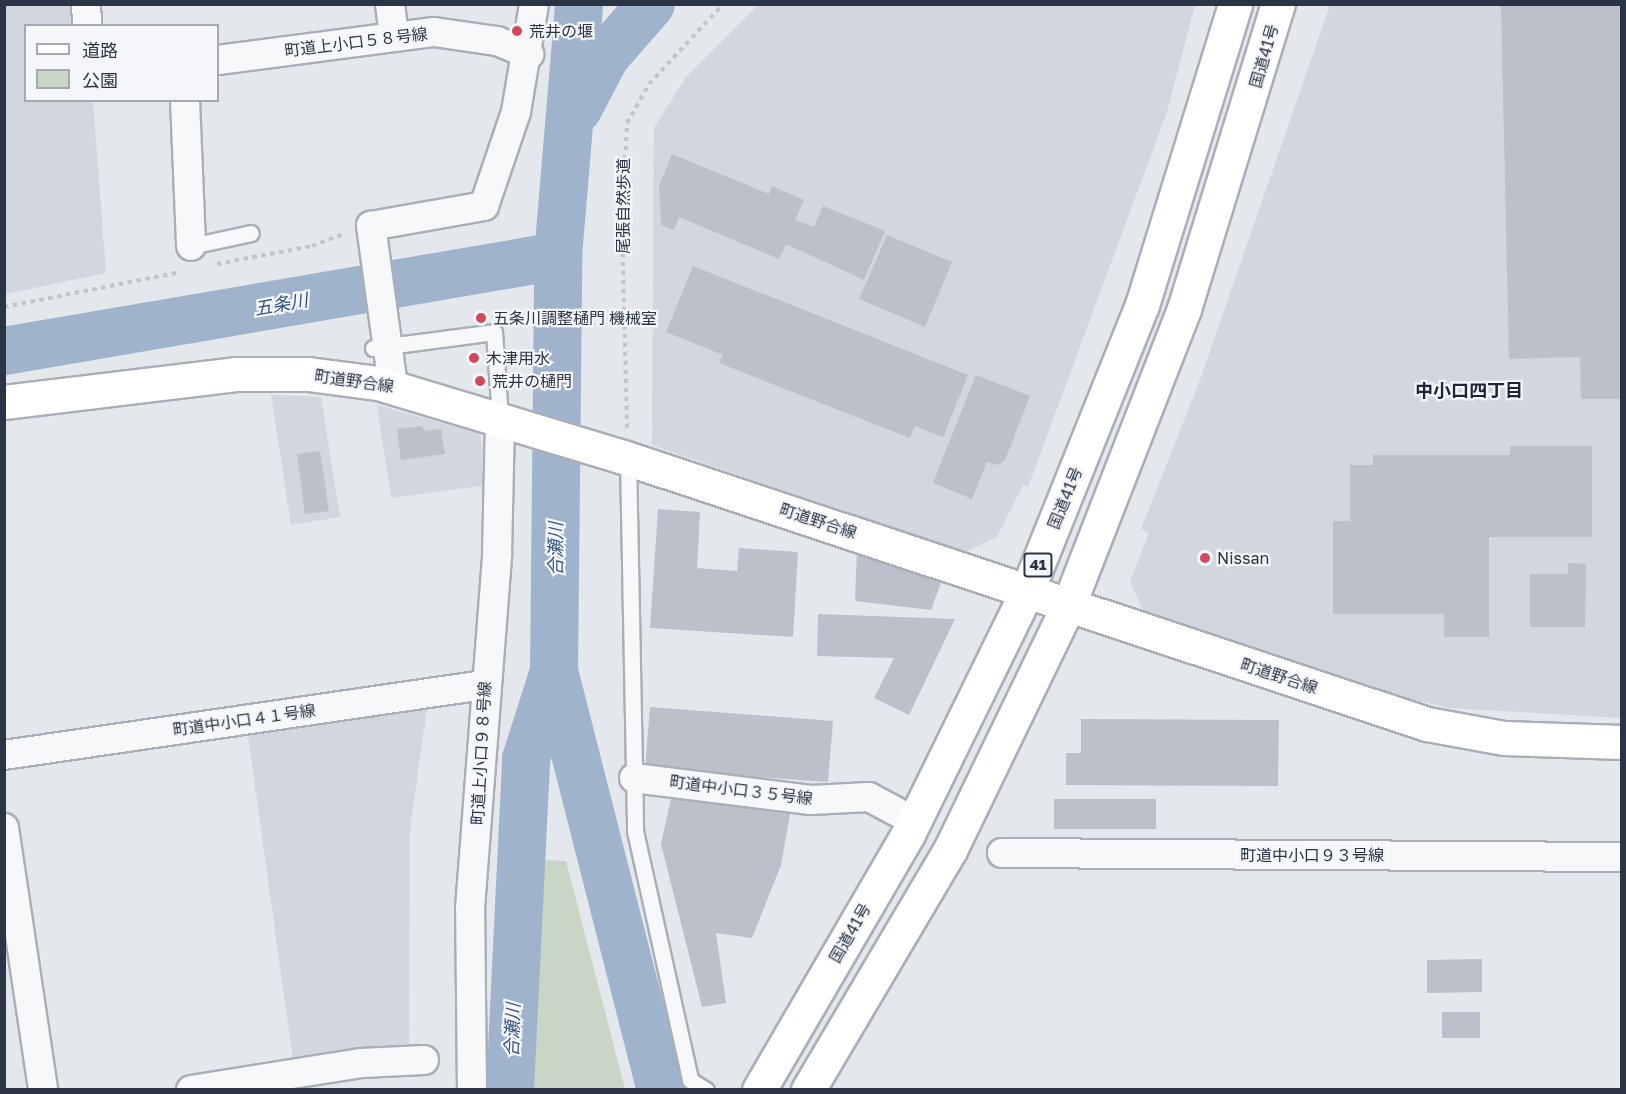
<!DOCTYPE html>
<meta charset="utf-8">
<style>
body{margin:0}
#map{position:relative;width:1626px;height:1094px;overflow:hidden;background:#e4e7ec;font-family:"Golos Text","Noto Sans JP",sans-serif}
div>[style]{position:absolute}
.built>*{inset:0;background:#d2d6de}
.green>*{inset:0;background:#c9d6c5}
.river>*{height:48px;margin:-24px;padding:0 24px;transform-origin:24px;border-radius:24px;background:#9fb4cc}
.building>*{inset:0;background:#bbc0ca}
.path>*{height:4px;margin-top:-2px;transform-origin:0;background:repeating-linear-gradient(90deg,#c2c5cb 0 4.5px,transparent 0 9px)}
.roads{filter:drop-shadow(2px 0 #a9aeb7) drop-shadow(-2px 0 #a9aeb7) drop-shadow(0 2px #a9aeb7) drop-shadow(0 -2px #a9aeb7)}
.lane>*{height:15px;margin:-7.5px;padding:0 7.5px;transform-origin:7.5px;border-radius:7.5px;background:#f7f8fa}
.street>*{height:28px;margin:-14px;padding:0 14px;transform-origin:14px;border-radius:14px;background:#f7f8fa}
.secondary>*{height:33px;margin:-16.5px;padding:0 16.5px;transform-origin:16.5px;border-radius:16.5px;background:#fff}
.highway>*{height:33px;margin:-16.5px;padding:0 16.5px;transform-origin:16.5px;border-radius:16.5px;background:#fff}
.dots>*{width:16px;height:16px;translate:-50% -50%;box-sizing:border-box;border:3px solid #f4f6f9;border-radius:50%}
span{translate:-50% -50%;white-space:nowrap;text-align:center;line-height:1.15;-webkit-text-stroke:4.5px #f4f6f9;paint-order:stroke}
.shield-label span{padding:2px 4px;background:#f4f6f9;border:2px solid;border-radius:4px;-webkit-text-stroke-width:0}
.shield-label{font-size:15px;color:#2b3445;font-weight:700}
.poi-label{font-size:16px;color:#2b3445}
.left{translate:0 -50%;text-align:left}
.street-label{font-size:16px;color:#2b3445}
.water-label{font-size:18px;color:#34527a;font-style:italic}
.neighbourhood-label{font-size:18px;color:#1d2536;font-weight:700}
.frame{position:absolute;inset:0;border:6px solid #2b3445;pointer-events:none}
.legend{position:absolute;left:24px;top:24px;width:195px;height:78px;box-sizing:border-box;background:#f4f6f9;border:2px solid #a4a8b1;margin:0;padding:8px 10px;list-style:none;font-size:18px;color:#2b3445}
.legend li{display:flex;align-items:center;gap:12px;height:30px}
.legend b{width:30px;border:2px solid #a4a8b1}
</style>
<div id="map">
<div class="built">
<i style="clip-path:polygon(5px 5px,81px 5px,82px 25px,26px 26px,26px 100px,93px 101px,106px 273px,5px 294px)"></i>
<i style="clip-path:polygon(758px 5px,1195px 5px,1167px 112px,1028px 487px,1023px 485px,997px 537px,963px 553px,652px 445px,654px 128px,686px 77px)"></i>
<i style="clip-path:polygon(1330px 5px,1621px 5px,1621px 718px,1449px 708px,1421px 701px,1419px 706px,1145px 615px,1130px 581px,1149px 533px,1141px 529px,1200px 380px)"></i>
<i style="clip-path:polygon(271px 395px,321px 397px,340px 517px,291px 525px)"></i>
<i style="clip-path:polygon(377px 405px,480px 434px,489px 485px,391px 498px)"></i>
<i style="clip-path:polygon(428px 701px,410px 829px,409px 1044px,293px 1060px,247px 729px)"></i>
</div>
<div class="green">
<i style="clip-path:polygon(544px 860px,566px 861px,625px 1089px,533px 1089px)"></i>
</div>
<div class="river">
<i style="left:578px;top:109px;width:59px;rotate:-62.6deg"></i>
<i style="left:605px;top:57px;width:70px;rotate:-49deg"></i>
<i style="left:4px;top:351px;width:562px;rotate:-9.73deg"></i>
<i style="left:554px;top:671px;width:432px;rotate:75.7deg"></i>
<i style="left:510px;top:1090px;width:331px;rotate:-87.2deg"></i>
<i style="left:526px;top:759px;width:92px;rotate:-72.3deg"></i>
<i style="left:554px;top:671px;width:415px;rotate:-89.4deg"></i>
<i style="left:558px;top:256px;width:253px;rotate:-85.2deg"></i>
</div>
<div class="building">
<i style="clip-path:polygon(1501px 4px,1622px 4px,1622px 399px,1581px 399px,1580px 357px,1509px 359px)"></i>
<i style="clip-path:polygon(672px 154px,769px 194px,772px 186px,804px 200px,795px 220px,814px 227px,823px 206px,885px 231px,864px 280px,786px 244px,779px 259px,679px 217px,674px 230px,661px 225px,659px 186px)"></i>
<i style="clip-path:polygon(887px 235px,952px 262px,925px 327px,859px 299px)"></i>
<i style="clip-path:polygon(693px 266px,968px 375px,943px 437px,915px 426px,910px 438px,719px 363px,723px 355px,666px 332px)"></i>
<i style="clip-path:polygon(486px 311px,488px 324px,476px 325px,475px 313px)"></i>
<i style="clip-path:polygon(976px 375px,1030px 396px,1005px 460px,998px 465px,987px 462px,972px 499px,933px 483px)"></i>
<i style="clip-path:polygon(422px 426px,424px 431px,441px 429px,445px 454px,401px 460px,397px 429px)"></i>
<i style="clip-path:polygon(1510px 446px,1592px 446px,1592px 537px,1489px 537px,1489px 637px,1444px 637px,1444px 614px,1333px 614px,1333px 521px,1350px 521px,1350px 465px,1373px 465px,1373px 455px,1510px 455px)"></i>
<i style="clip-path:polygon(320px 451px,329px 511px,305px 514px,297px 454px)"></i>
<i style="clip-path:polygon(658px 509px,700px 512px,697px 568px,737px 571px,739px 548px,798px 552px,793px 637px,650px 628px)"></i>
<i style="clip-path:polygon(857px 547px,943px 577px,931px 610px,855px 601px)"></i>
<i style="clip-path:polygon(1568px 563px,1586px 564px,1585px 627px,1530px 627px,1530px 574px,1568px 574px)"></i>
<i style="clip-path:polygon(818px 614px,955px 619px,909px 715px,874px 698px,894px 658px,817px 656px)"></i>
<i style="clip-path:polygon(650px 707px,833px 721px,828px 782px,645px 769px)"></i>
<i style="clip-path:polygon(1081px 719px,1279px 720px,1278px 786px,1066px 785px,1066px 753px,1081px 753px)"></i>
<i style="clip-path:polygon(671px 798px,790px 814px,781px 865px,752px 938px,716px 933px,726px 1003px,702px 1007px,661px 844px)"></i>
<i style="clip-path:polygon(1054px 799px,1156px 799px,1156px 829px,1054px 829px)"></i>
<i style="clip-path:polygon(1482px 959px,1482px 992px,1427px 993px,1427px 960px)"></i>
<i style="clip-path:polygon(1442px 1012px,1480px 1012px,1480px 1038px,1442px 1038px)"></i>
</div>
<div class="path">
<i style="left:217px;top:264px;width:97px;rotate:-10.7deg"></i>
<i style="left:312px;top:246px;width:36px;rotate:-21deg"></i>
<i style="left:4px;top:307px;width:179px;rotate:-11.2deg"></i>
<i style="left:627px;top:428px;width:206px;rotate:-91.4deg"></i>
<i style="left:622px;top:222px;width:99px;rotate:-87.1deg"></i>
<i style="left:627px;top:123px;width:45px;rotate:-60.6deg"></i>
<i style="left:649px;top:84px;width:109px;rotate:-47.2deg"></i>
</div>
<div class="roads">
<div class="lane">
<i style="left:191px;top:246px;width:61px;rotate:-12.2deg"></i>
<i style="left:373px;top:348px;width:122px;rotate:-7.5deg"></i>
<i style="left:494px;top:332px;width:85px;rotate:86deg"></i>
<i style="left:628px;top:458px;width:373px;rotate:88.9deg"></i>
<i style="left:635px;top:831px;width:255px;rotate:77.5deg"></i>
<i style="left:690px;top:1080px;width:19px;rotate:32deg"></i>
</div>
<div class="street">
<i style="left:86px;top:4px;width:22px;rotate:87deg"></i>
<i style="left:390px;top:4px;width:33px;rotate:83deg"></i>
<i style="left:218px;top:60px;width:218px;rotate:-7.4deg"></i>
<i style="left:434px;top:32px;width:64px;rotate:8.1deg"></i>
<i style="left:497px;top:41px;width:35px;rotate:22deg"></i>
<i style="left:185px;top:100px;width:146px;rotate:87.6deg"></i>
<i style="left:393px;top:386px;width:162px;rotate:-97.8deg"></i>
<i style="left:371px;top:226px;width:115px;rotate:-10deg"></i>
<i style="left:484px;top:206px;width:99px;rotate:-71.2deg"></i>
<i style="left:516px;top:112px;width:109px;rotate:-80.5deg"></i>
<i style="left:4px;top:755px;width:485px;rotate:-8.3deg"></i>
<i style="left:634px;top:778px;width:178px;rotate:7.1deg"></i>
<i style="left:811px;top:800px;width:58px;rotate:-3deg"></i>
<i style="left:869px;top:797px;width:51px;rotate:28.1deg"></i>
<i style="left:4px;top:828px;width:265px;rotate:81.5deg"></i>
<i style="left:1002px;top:853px;width:620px;rotate:0.37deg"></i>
<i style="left:191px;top:1090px;width:173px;rotate:-9deg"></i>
<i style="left:362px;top:1063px;width:62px;rotate:-2.8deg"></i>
<i style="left:472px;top:1090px;width:182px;rotate:-90.6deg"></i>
<i style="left:470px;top:908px;width:355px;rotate:-85.6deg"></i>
<i style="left:497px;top:554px;width:137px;rotate:-88.7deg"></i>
</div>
<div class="secondary">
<i style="left:4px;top:402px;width:233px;rotate:-6.9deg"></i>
<i style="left:235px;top:374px;width:73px"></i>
<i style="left:308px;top:374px;width:71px;rotate:7.3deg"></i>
<i style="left:378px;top:383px;width:256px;rotate:16.8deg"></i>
<i style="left:623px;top:457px;width:847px;rotate:18.37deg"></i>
<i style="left:1427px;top:724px;width:78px;rotate:10.3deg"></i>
<i style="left:1504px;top:738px;width:118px;rotate:1.9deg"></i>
</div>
<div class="highway">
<i style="left:759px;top:1090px;width:296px;rotate:-59.8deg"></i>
<i style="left:908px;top:834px;width:271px;rotate:-63.9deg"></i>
<i style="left:1027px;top:591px;width:308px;rotate:-68.1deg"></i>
<i style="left:1142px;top:305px;width:315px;rotate:-72.8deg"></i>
<i style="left:808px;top:1090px;width:279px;rotate:-59.4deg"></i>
<i style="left:950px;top:850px;width:273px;rotate:-64.2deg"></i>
<i style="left:1069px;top:604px;width:317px;rotate:-68.7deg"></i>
<i style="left:1184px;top:309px;width:319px;rotate:-72.9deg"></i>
</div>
</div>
<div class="dots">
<i style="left:517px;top:31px;background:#d1495b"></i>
<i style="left:481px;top:318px;background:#d1495b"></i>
<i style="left:474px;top:358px;background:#d1495b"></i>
<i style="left:480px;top:381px;background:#d1495b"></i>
<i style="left:1205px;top:558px;background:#d1495b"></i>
</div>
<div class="shield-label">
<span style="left:1038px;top:565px">41</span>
</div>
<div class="poi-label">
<span class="left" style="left:529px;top:31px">荒井の堰</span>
<span class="left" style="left:493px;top:318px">五条川調整樋門 機械室</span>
<span class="left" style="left:486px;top:358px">木津用水</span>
<span class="left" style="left:492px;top:381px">荒井の樋門</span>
<span class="left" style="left:1217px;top:558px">Nissan</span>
</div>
<div class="street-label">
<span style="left:356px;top:42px;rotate:-7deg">町道上小口５８号線</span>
<span style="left:1264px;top:56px;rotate:-74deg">国道41号</span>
<span style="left:623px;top:206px;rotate:-90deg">尾張自然歩道</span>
<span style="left:354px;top:381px;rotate:8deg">町道野合線</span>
<span style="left:1065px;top:498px;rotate:-68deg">国道41号</span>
<span style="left:818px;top:521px;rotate:18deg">町道野合線</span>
<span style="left:1279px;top:676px;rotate:18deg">町道野合線</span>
<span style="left:244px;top:720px;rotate:-8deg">町道中小口４１号線</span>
<span style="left:481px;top:753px;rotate:-87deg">町道上小口９８号線</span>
<span style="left:741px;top:790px;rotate:7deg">町道中小口３５号線</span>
<span style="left:1312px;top:855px">町道中小口９３号線</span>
<span style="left:850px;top:933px;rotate:-60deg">国道41号</span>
</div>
<div class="water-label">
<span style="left:281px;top:304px;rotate:-10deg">五条川</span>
<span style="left:555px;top:549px;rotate:-90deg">合瀬川</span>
<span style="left:512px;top:1030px;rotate:-88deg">合瀬川</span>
</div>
<div class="neighbourhood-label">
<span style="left:1469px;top:390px">中小口四丁目</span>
</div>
<div class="frame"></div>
<ul class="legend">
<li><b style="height:8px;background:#fff"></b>道路</li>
<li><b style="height:16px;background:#c9d6c5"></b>公園</li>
</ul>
</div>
